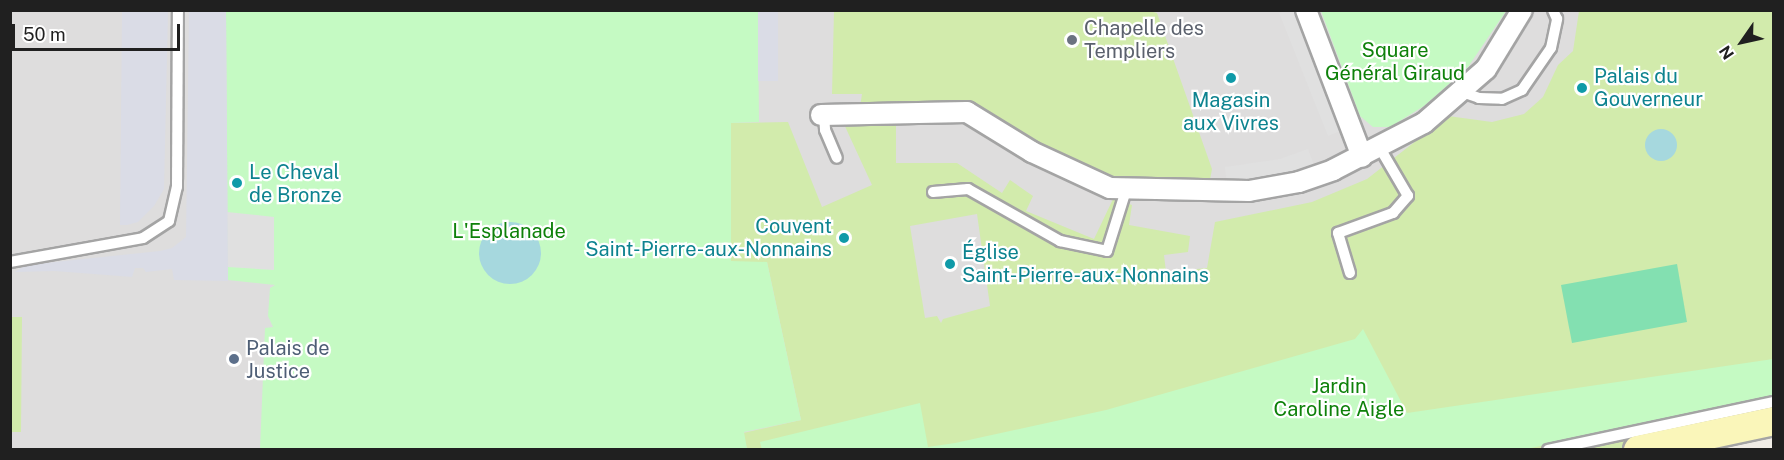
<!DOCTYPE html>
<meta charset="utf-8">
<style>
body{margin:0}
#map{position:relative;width:1784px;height:460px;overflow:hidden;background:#f0ece6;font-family:"Public Sans",sans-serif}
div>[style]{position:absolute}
.residential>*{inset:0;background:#dedddd}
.grass>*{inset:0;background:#d2ebac}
.park>*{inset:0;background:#c5fac3}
.pitch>*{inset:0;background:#83e0b1}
.parking>*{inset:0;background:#e0e0e0}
.plaza>*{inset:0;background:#dadce6}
.water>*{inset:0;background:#a6d8de}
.round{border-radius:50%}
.roads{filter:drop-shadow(2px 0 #a4a4a4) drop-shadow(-2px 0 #a4a4a4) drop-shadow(0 2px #a4a4a4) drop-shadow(0 -2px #a4a4a4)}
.lane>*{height:10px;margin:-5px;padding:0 5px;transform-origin:5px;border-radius:5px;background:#fff}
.street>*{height:20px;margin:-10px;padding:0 10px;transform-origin:10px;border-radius:10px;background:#fff}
.secondary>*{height:28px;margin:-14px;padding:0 14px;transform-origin:14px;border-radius:14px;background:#faf6ba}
.dots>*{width:16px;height:16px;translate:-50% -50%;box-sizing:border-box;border:3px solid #fff;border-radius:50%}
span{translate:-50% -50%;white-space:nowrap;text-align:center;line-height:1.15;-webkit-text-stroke:4.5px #fff;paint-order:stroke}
.worship-label{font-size:20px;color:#5b616d}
.left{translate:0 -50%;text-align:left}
.park-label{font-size:20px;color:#0e810a}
.culture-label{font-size:20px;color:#0d838f}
.right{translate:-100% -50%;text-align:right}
.service-label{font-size:20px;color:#4e5e75}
.frame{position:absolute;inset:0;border:12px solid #202020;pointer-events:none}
.north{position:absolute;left:1712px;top:12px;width:60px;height:60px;-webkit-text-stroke:4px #fff;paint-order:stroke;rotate:236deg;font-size:16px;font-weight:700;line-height:24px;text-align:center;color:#202020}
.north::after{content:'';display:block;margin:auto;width:21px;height:27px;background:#202020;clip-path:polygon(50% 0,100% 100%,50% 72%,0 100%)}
.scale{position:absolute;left:12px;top:24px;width:168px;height:27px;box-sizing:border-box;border:3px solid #202020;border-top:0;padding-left:8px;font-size:18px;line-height:21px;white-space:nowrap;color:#202020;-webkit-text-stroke:4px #fff;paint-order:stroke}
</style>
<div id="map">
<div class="residential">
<i style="clip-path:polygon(10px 11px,1773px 11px,1670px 450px,11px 449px)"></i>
</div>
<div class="grass">
<i style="clip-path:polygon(1145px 10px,1157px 13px,1212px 169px,1209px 185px,1114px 182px,1049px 152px,970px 104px,860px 107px,862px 94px,832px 94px,834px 11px)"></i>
<i style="clip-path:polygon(evenodd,1579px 11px,1773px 11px,1773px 429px,1670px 450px,747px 449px,743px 433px,801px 420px,767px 262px,731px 262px,731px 123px,788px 122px,822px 207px,872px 185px,843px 122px,896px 122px,896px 163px,957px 163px,1002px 193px,1010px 180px,1033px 196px,1026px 211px,1094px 239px,1113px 199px,1132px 205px,1129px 225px,1190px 236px,1188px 252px,1164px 255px,1166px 272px,1207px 268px,1215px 222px,1312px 202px,1367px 179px,1448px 116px,1492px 122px,1524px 114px,1543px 97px,1558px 65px,1573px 51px,1579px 11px,977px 214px,990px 306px,943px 319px,941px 323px,937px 316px,925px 318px,910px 226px,977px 214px)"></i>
<i style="clip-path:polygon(10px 317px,22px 317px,21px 432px,11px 432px)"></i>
</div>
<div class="park">
<i style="clip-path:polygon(226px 11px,758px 11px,759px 122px,731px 123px,731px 261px,767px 262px,801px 420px,744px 432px,747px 449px,260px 449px,265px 328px,273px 327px,268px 316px,270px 288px,275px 285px,228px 280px)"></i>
<i style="clip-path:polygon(1321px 11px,1321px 10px,1506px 11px,1468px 67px,1424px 106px,1390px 127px,1373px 127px,1360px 116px)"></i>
<i style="clip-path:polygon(1363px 329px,1407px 413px,1773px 359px,1773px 396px,1522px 450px,762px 450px,760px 442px,920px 403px,928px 447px,955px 443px,1106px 410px,1355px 339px)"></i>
</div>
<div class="pitch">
<i style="clip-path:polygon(1677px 264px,1687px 322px,1572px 343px,1561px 285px)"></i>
</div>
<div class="parking">
<i style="clip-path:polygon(1286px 11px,1294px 11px,1343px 130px,1328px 136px,1279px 13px)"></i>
<i style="clip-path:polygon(1308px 149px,1315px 168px,1227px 183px,1225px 167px,1280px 159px)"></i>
<i style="clip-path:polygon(227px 212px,274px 217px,274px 270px,228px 267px)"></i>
</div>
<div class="plaza">
<i style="clip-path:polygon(122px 11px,168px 11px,164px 189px,154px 206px,138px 222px,127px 225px,120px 225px)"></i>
<i style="clip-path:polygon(189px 11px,226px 11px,228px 281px,174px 280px,172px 269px,146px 272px,143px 268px,135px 268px,132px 277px,54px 271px,15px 272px,26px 265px,160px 251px,172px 248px,186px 237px)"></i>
<i style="clip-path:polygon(758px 11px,778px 11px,778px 81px,758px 81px)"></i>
</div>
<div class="water">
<i class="round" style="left:1645px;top:129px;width:32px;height:32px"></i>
<i class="round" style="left:479px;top:222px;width:62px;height:62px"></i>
</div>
<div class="roads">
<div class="lane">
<i style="left:1462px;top:92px;width:18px;rotate:19deg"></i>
<i style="left:1479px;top:98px;width:23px;rotate:2deg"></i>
<i style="left:1502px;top:99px;width:22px;rotate:-24deg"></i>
<i style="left:1522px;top:90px;width:51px;rotate:-55.4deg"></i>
<i style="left:1551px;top:48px;width:30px;rotate:-78deg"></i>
<i style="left:1557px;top:19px;width:10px;rotate:-114deg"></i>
<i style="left:824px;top:115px;width:15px;rotate:86deg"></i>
<i style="left:825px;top:130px;width:30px;rotate:67deg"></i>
<i style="left:933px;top:192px;width:35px;rotate:-5deg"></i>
<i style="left:968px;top:189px;width:106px;rotate:29.5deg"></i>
<i style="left:1060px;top:241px;width:48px;rotate:12deg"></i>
<i style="left:1107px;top:251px;width:67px;rotate:-72.6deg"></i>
<i style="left:10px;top:262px;width:135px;rotate:-10.2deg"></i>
<i style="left:143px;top:238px;width:31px;rotate:-33deg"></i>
<i style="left:169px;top:221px;width:35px;rotate:-77deg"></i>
<i style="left:177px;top:187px;width:177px;rotate:-89.7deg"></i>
<i style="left:1350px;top:273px;width:42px;rotate:-106.7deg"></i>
<i style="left:1338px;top:233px;width:59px;rotate:-20deg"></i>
<i style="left:1393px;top:213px;width:23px;rotate:-49deg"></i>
<i style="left:1408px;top:196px;width:56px;rotate:-120.3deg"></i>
<i style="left:1548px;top:450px;width:231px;rotate:-12deg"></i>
</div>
<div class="street">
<i style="left:1306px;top:10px;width:157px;rotate:69.1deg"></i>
<i style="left:821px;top:115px;width:146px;rotate:-1.2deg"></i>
<i style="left:967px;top:112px;width:76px;rotate:31.6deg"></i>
<i style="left:1032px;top:152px;width:86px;rotate:24.8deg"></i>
<i style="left:1110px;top:188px;width:139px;rotate:1.2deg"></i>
<i style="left:1249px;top:191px;width:51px;rotate:-10.2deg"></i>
<i style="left:1299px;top:182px;width:36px;rotate:-19deg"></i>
<i style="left:1333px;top:170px;width:102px;rotate:-27.3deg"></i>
<i style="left:1424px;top:123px;width:82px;rotate:-41.1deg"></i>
<i style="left:1486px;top:69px;width:69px;rotate:-58.6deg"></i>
</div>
<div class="secondary">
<i style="left:1638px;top:450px;width:139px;rotate:-12deg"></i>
</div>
</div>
<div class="dots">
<i style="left:1072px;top:40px;background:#6b7280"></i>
<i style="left:1231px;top:78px;background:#0f9aa8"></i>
<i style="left:1582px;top:88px;background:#0f9aa8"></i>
<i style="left:237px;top:183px;background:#0f9aa8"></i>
<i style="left:844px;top:238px;background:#0f9aa8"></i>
<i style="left:950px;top:264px;background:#0f9aa8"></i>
<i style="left:234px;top:359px;background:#5c6f8a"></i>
</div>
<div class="worship-label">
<span class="left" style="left:1084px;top:40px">Chapelle des<br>Templiers</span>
</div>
<div class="park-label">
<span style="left:1395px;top:62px">Square<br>Général Giraud</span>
<span style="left:509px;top:231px">L'Esplanade</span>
<span style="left:1339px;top:398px">Jardin<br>Caroline Aigle</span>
</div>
<div class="culture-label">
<span class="left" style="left:1594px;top:88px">Palais du<br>Gouverneur</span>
<span style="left:1231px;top:112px">Magasin<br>aux Vivres</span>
<span class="left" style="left:249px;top:184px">Le Cheval<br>de Bronze</span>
<span class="right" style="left:832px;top:238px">Couvent<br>Saint-Pierre-aux-Nonnains</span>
<span class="left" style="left:962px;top:264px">Église<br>Saint-Pierre-aux-Nonnains</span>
</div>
<div class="service-label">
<span class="left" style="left:246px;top:360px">Palais de<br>Justice</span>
</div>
<div class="frame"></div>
<div class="north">N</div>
<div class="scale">50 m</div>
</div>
